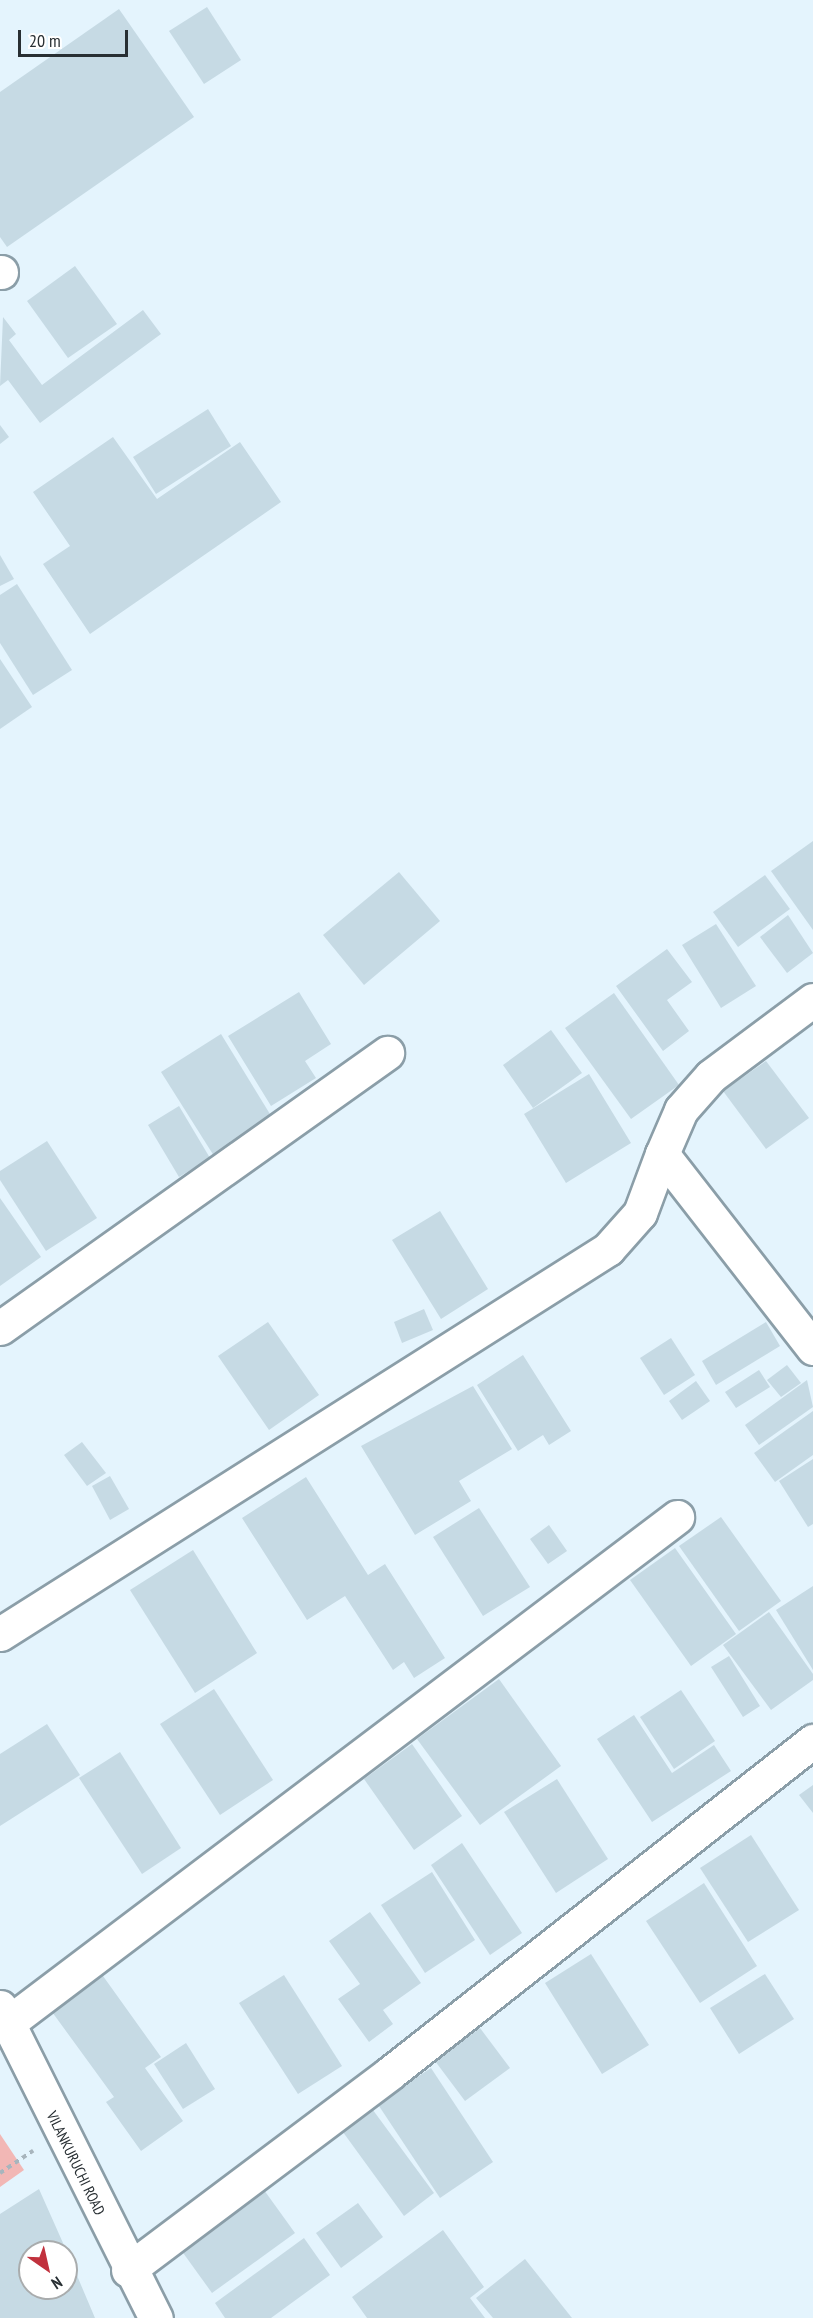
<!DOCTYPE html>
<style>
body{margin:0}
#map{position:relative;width:813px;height:2318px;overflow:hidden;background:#e4f4fd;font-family:"PT Sans Narrow",sans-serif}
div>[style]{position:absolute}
.green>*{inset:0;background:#f2b7b5}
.building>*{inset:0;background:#c6dae4}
.path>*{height:4px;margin-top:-2px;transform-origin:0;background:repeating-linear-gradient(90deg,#a8b5bd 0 4.5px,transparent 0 9px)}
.roads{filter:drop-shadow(2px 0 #8b9ea8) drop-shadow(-2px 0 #8b9ea8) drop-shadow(0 2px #8b9ea8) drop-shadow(0 -2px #8b9ea8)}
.minor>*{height:33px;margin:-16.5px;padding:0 16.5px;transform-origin:16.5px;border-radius:16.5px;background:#fff}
.secondary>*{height:33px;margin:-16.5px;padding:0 16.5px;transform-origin:16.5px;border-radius:16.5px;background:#fff}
span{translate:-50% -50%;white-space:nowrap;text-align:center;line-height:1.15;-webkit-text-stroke:6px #fff;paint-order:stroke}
.street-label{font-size:15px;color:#282f33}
.north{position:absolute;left:18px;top:2240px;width:60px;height:60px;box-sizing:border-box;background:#fff;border:2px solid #a9acad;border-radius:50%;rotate:146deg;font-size:16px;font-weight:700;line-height:24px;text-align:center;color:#282f33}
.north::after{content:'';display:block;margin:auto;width:21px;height:27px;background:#c1313d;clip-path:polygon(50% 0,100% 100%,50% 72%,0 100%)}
.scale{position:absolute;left:18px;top:30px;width:110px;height:27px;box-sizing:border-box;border:3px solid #282f33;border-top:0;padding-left:8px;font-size:18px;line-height:21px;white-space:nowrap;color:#282f33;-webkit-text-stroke:4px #fff;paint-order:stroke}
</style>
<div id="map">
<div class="green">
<i style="clip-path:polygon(0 2134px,24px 2170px,0 2187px)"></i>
</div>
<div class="building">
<i style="clip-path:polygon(207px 7px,241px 60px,204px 84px,169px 31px)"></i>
<i style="clip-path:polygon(119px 9px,194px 117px,7px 247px,0 237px,0 92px)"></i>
<i style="clip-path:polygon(75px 266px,117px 324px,68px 358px,27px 301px)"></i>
<i style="clip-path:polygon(143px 310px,161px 334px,40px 423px,8px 380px,0 386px,3px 317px,16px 334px,9px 340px,42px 385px)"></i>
<i style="clip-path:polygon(208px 409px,231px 446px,156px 494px,133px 457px)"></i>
<i style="clip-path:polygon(0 425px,9px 437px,0 444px)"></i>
<i style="clip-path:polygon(113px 437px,157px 499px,240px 442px,281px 502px,90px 634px,43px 564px,70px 546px,33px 492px)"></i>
<i style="clip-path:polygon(0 555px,14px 579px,0 586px)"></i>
<i style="clip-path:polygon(17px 584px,72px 670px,33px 695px,0 643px,0 595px)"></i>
<i style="clip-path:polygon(0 659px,32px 707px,0 729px)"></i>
<i style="clip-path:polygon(813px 841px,813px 930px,771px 871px)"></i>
<i style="clip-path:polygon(399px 872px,440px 921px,364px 985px,323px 935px)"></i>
<i style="clip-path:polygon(765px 875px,790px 909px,738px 947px,713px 912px)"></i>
<i style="clip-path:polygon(788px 915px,813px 953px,787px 973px,760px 937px)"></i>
<i style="clip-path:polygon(716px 924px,756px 986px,721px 1008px,682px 945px)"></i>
<i style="clip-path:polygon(667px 949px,692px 982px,667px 1000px,689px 1031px,663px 1051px,616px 986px)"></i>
<i style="clip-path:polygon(299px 992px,331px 1044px,305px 1061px,316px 1078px,271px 1106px,228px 1036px)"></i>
<i style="clip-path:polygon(614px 993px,679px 1085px,631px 1119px,565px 1028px)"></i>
<i style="clip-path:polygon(551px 1030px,582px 1073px,533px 1108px,503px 1065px)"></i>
<i style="clip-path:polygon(221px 1034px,273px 1119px,214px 1156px,161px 1072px)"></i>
<i style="clip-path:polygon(766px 1061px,809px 1118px,766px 1149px,723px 1091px)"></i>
<i style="clip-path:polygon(589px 1074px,631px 1143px,566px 1183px,524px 1114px)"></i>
<i style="clip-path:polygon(179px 1106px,210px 1158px,179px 1177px,148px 1125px)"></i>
<i style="clip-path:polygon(47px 1141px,97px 1218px,46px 1251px,0 1180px,0 1171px)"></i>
<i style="clip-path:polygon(0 1198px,41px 1257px,0 1286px)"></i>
<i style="clip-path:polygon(440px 1211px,488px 1289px,441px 1319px,392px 1240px)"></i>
<i style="clip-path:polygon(424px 1309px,433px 1330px,402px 1343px,394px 1322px)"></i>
<i style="clip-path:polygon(268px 1322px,319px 1395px,269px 1430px,218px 1356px)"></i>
<i style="clip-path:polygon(766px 1322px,780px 1346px,716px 1385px,702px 1361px)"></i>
<i style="clip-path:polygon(671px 1338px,695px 1375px,664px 1395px,640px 1358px)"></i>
<i style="clip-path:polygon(523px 1355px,571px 1431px,549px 1445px,543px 1435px,518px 1451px,477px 1385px)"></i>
<i style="clip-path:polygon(787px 1365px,801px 1383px,781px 1397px,767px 1380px)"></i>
<i style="clip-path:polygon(759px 1370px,770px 1387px,736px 1408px,725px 1392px)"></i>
<i style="clip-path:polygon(807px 1380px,813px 1407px,759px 1445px,745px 1425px)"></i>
<i style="clip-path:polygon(696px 1381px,710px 1401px,682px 1420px,669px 1401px)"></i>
<i style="clip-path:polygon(473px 1386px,512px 1449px,459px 1481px,471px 1501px,415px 1535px,361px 1446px)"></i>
<i style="clip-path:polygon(813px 1411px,813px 1455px,775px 1482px,754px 1453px)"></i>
<i style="clip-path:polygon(82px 1442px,106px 1473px,87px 1486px,64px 1455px)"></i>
<i style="clip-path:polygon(813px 1459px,813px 1524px,808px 1527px,779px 1481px)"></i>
<i style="clip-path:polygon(110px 1476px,129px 1509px,110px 1520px,92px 1486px)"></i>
<i style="clip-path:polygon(306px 1477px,368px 1575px,385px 1564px,445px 1658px,414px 1678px,404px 1662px,393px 1670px,345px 1596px,307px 1620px,242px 1518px)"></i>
<i style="clip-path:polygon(479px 1508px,530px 1587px,483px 1616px,433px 1537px)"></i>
<i style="clip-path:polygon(721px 1517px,781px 1601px,739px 1631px,679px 1546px)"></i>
<i style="clip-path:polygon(549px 1525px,567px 1551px,548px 1564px,530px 1539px)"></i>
<i style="clip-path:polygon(675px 1548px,736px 1634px,691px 1666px,630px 1580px)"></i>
<i style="clip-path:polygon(193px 1550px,257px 1653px,195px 1693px,130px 1590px)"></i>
<i style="clip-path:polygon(813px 1586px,813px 1670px,776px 1610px)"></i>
<i style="clip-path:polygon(769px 1612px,813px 1674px,813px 1680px,771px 1710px,723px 1645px)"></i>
<i style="clip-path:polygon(729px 1656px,760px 1706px,743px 1717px,711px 1667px)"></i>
<i style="clip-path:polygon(499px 1679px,561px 1766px,480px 1825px,417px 1739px)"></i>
<i style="clip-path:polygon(214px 1689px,273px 1780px,220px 1815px,160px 1724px)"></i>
<i style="clip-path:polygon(681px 1690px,715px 1741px,674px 1769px,640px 1717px)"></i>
<i style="clip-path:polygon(634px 1715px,672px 1773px,714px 1745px,731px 1771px,652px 1822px,597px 1739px)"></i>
<i style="clip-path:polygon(47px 1724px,80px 1775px,0 1826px,0 1754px)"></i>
<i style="clip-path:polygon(412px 1744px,462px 1816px,414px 1850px,364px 1779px)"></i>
<i style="clip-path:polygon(120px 1752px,181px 1848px,142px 1874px,79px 1778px)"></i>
<i style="clip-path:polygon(557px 1779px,608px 1859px,556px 1893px,504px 1812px)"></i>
<i style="clip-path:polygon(813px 1785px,813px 1813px,799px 1795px)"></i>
<i style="clip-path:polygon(751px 1835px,799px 1910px,748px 1942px,700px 1868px)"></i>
<i style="clip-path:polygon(462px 1843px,522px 1933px,490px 1955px,431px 1865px)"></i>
<i style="clip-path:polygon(432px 1872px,475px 1940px,425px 1973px,381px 1905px)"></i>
<i style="clip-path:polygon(704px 1883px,757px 1966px,700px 2003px,646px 1921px)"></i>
<i style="clip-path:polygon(370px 1912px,421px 1983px,383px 2010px,393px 2024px,369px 2042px,338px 1999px,360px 1984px,329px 1941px)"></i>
<i style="clip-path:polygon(591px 1954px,649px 2045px,602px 2074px,545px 1983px)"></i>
<i style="clip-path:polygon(98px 1969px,161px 2057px,145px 2068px,183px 2121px,141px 2151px,106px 2102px,114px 2097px,47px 2005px)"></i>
<i style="clip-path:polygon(765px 1974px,794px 2019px,739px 2054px,710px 2008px)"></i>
<i style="clip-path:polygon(284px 1975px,342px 2066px,298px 2094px,239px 2003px)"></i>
<i style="clip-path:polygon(480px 2028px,510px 2068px,465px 2101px,435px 2061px)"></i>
<i style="clip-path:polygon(186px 2043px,215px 2089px,183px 2109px,154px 2064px)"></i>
<i style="clip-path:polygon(431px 2068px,493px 2162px,440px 2198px,377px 2103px)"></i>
<i style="clip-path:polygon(370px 2106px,434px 2193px,404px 2216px,340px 2128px)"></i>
<i style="clip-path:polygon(evenodd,39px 2189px,67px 2252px,95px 2318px,0 2318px,0 2214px,39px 2189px,30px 2252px,66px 2252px,66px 2288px,30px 2288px,30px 2252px)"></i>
<i style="clip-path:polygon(264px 2190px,295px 2233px,212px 2293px,181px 2250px)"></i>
<i style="clip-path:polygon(358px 2203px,383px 2237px,341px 2268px,316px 2233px)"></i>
<i style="clip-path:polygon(443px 2230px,484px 2287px,470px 2298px,485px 2318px,367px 2318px,352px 2297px)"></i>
<i style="clip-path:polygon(304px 2238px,330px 2275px,271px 2318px,225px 2318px,215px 2303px)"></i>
<i style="clip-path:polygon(525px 2259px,572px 2318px,493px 2318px,476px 2298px)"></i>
</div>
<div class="path">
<i style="left:0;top:2173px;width:40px;rotate:-34deg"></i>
</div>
<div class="roads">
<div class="minor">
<i style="left:0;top:272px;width:1px"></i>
<i style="left:662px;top:1154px;width:48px;rotate:-66.6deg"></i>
<i style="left:681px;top:1110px;width:45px;rotate:-48.6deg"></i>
<i style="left:711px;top:1076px;width:127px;rotate:-36.7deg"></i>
<i style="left:0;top:1328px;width:475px;rotate:-35.4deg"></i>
<i style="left:0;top:1634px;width:720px;rotate:-32.34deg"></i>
<i style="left:608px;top:1249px;width:48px;rotate:-48.4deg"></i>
<i style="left:640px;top:1213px;width:63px;rotate:-69.6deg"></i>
<i style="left:662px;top:1154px;width:246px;rotate:52.1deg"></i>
<i style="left:8px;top:2023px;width:839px;rotate:-37.1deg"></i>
<i style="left:128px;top:2270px;width:328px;rotate:-36.9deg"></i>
<i style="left:390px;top:2073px;width:538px;rotate:-38.13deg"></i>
</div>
<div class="secondary">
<i style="left:0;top:2007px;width:348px;rotate:63.4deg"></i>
</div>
</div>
<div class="street-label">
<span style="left:76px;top:2163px;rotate:64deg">VILANKURUCHI ROAD</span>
</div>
<div class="north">N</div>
<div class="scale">20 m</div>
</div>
